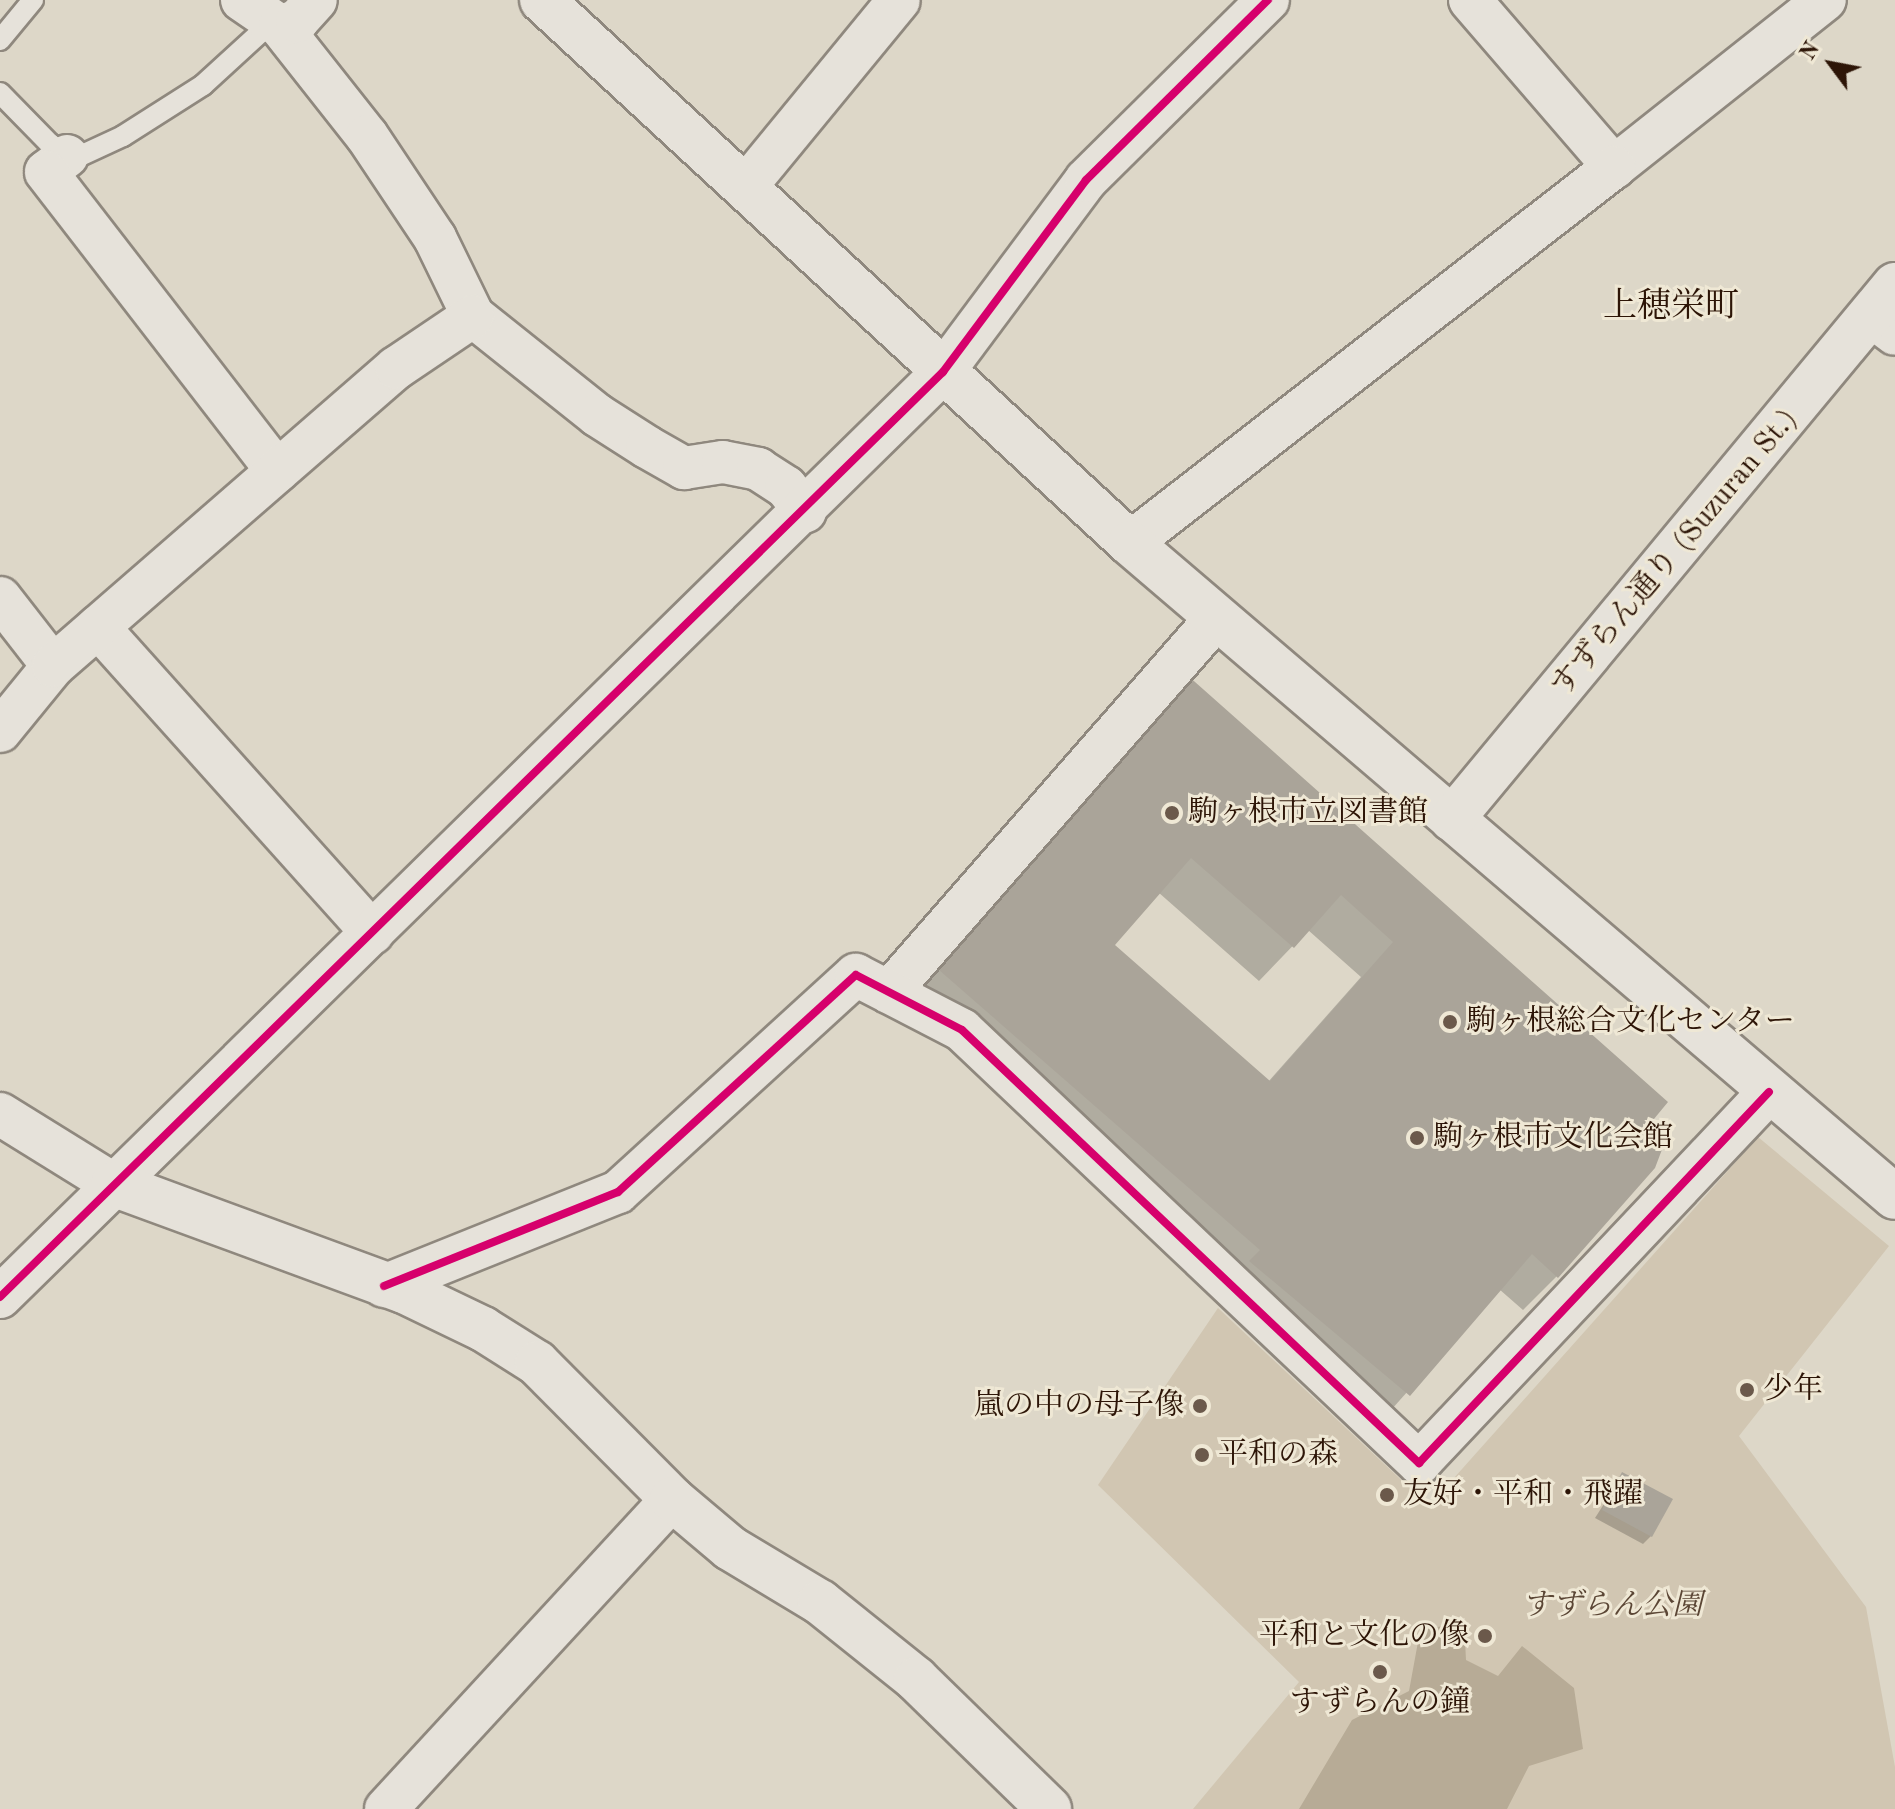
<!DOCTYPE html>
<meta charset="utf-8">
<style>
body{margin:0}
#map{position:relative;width:1895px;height:1809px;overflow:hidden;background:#ddd7c8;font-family:"Old Standard TT","Noto Serif JP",serif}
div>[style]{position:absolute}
.green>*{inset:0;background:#d1c6b2}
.water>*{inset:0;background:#b7ab96}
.shadow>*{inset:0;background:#0003}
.building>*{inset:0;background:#aaa499}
.roads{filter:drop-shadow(2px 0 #8f887e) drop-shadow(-2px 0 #8f887e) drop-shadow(0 2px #8f887e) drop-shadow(0 -2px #8f887e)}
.lane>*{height:20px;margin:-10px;padding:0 10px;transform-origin:10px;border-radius:10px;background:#e6e2da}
.street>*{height:42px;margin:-21px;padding:0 21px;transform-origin:21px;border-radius:21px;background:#e6e2da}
.secondary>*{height:44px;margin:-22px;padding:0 22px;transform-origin:22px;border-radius:22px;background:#e6e2da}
.cycleway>*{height:8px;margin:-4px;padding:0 4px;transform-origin:4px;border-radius:4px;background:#d6006c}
.dots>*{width:22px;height:22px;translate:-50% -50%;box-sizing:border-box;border:4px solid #efe8d5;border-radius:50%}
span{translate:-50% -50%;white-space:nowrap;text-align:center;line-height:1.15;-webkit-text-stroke:6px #efe8d5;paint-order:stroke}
.street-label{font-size:30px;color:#2d1507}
.poi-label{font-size:30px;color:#2d1507}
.left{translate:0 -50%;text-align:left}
.right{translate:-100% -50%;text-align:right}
.park-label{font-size:30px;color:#5b4635;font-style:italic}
.quarter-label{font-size:34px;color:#2d1507}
.north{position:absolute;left:1791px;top:24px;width:80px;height:80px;-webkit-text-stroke:6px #efe8d5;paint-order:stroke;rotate:302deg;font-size:22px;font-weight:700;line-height:32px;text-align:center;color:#2d1507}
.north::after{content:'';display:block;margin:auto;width:28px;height:36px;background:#2d1507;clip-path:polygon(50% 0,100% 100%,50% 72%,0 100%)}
</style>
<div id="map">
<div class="green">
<i style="clip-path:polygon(1758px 1137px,1889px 1246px,1739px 1436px,1866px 1607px,1895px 1767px,1895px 1809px,1193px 1809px,1299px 1682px,1098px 1485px,1218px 1308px,1429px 1506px)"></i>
</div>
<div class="water">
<i style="clip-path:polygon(1464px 1621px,1466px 1660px,1498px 1676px,1522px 1646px,1574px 1688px,1583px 1749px,1529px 1766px,1507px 1809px,1299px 1809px,1352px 1720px,1409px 1691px,1420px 1631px)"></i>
</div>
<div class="shadow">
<i style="clip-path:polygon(evenodd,1152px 710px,1647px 1126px,1557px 1276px,1523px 1310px,1499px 1289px,1375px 1428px,898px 998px,1152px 710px,1158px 892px,1259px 981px,1308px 930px,1361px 977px,1268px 1082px,1112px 945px,1158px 892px)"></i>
<i style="clip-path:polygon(1623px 1474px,1651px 1536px,1643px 1544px,1595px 1518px)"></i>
</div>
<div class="building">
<i style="clip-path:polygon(evenodd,1186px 674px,1668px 1102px,1649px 1125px,1666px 1139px,1655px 1168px,1558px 1278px,1532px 1254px,1410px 1396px,1249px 1261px,1260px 1250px,931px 963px,1186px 674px,1191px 858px,1294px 948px,1341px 895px,1393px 942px,1270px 1081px,1115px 945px,1191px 858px)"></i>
<i style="clip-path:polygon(1622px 1472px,1673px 1499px,1652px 1537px,1602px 1510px)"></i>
</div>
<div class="roads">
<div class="lane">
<i style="left:0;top:40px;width:52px;rotate:-50.5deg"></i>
<i style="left:0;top:93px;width:71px;rotate:45.6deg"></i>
<i style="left:50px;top:144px;width:21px;rotate:35deg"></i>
<i style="left:67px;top:156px;width:13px"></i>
<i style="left:80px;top:156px;width:47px;rotate:-24.9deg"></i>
<i style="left:123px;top:136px;width:95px;rotate:-32.5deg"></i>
<i style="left:203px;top:85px;width:79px;rotate:-42.4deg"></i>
<i style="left:261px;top:32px;width:20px;rotate:-18deg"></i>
</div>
<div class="street">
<i style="left:242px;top:0;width:46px;rotate:34.4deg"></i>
<i style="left:280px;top:26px;width:140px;rotate:51.7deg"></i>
<i style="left:367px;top:136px;width:123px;rotate:56.3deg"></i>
<i style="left:435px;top:238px;width:87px;rotate:64deg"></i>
<i style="left:473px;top:316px;width:159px;rotate:38.6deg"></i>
<i style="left:597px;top:415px;width:59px;rotate:32.6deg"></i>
<i style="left:647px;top:447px;width:43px;rotate:29.6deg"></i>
<i style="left:684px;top:468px;width:39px;rotate:-9deg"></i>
<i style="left:723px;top:462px;width:36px;rotate:11deg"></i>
<i style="left:758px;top:469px;width:33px;rotate:33deg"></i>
<i style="left:786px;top:487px;width:31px;rotate:52deg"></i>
<i style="left:1470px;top:0;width:221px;rotate:49.2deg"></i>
<i style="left:1614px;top:167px;width:269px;rotate:-38.4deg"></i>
<i style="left:280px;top:26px;width:18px;rotate:-16deg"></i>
<i style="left:297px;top:21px;width:28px;rotate:-48deg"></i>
<i style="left:67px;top:156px;width:26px;rotate:143deg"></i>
<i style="left:46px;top:172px;width:378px;rotate:52.3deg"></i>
<i style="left:747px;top:185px;width:239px;rotate:-50.6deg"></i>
<i style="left:1870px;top:315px;width:31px;rotate:37deg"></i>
<i style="left:1130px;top:543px;width:613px;rotate:-37.84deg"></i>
<i style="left:0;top:598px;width:86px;rotate:52.1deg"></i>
<i style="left:98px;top:627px;width:411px;rotate:48.1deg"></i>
<i style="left:0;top:731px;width:84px;rotate:-50.8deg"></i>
<i style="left:53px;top:666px;width:454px;rotate:-41deg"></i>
<i style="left:396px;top:368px;width:93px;rotate:-34deg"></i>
<i style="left:889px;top:992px;width:498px;rotate:-48.8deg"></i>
<i style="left:0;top:1114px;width:133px;rotate:31.8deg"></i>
<i style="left:384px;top:1286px;width:252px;rotate:-21.9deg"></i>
<i style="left:618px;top:1192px;width:322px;rotate:-42.4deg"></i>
<i style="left:856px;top:975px;width:119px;rotate:27.4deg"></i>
<i style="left:962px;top:1030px;width:630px;rotate:43.46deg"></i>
<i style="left:1419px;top:1463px;width:510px;rotate:-46.67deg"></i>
<i style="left:0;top:1297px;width:1321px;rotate:-44.45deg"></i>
<i style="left:943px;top:372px;width:239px;rotate:-53.3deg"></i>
<i style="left:1086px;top:180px;width:256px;rotate:-44.7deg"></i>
<i style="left:386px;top:1809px;width:422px;rotate:-47.3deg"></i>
</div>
<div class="secondary">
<i style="left:542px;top:0;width:800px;rotate:42.72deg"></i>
<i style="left:1130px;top:543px;width:1006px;rotate:40.53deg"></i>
<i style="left:1452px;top:819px;width:694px;rotate:-50.32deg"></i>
<i style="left:113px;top:1184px;width:310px;rotate:20.2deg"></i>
<i style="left:404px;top:1291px;width:88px;rotate:25.7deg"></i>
<i style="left:483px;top:1329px;width:64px;rotate:32.2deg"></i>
<i style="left:537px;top:1363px;width:192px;rotate:45.2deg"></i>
<i style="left:672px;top:1499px;width:76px;rotate:40.2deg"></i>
<i style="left:730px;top:1548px;width:105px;rotate:31deg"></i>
<i style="left:820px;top:1602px;width:123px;rotate:38.7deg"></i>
<i style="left:916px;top:1679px;width:186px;rotate:44.3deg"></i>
</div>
</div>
<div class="cycleway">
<i style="left:384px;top:1286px;width:252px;rotate:-21.9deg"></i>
<i style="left:618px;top:1192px;width:322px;rotate:-42.4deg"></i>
<i style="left:856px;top:975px;width:119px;rotate:27.4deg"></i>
<i style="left:962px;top:1030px;width:630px;rotate:43.46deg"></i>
<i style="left:1419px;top:1463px;width:510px;rotate:-46.67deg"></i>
<i style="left:0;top:1297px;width:1321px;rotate:-44.45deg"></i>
<i style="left:943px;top:372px;width:239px;rotate:-53.3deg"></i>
<i style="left:1086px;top:180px;width:256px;rotate:-44.7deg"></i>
</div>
<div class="dots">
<i style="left:1172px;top:813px;background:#6b594b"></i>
<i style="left:1450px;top:1022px;background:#6b594b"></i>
<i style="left:1417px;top:1138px;background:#6b594b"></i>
<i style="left:1747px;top:1390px;background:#6b594b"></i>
<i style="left:1200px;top:1406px;background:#6b594b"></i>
<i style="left:1202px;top:1455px;background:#6b594b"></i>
<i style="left:1387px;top:1495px;background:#6b594b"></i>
<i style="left:1485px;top:1636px;background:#6b594b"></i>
<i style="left:1380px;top:1672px;background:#6b594b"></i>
</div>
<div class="street-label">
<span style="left:1675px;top:553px;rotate:-50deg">すずらん通り (Suzuran St.)</span>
</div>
<div class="poi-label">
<span class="left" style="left:1188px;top:813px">駒ヶ根市立図書館</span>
<span class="left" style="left:1466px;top:1022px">駒ヶ根総合文化センター</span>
<span class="left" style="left:1433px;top:1138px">駒ヶ根市文化会館</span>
<span class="left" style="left:1763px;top:1390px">少年</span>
<span class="right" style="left:1184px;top:1406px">嵐の中の母子像</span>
<span class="left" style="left:1218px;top:1455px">平和の森</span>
<span class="left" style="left:1403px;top:1495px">友好・平和・飛躍</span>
<span class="right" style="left:1469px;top:1636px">平和と文化の像</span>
<span style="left:1380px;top:1703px">すずらんの鐘</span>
</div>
<div class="park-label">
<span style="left:1612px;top:1606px">すずらん公園</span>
</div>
<div class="quarter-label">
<span style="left:1671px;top:308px">上穂栄町</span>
</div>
<div class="north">N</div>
</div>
